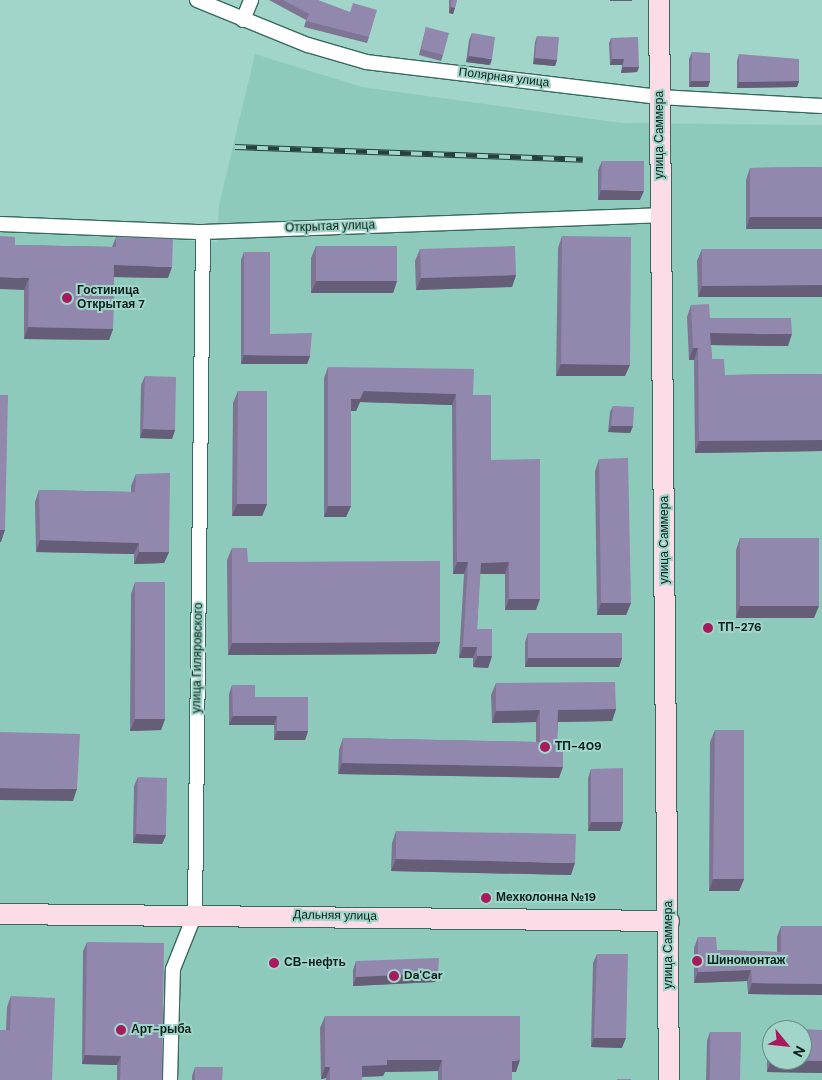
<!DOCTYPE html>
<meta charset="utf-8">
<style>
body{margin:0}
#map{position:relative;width:822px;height:1080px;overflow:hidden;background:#a1d5c9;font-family:"DM Sans",sans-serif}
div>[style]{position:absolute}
.built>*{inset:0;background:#8dcabc}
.roads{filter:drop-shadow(1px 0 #38695e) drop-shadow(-1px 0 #38695e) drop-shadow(0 1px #38695e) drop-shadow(0 -1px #38695e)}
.street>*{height:14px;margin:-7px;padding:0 7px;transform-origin:7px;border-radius:7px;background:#fff}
.secondary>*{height:20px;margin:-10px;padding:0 10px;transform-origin:10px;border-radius:10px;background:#fcdce7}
.rail>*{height:5.5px;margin-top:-2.75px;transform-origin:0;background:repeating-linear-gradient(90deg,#a1d5c9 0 11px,#26403b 0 22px);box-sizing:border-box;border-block:1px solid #26403b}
.wall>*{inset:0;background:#7e7494}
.shaded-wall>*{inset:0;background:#665e78}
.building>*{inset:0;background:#9287ac}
.dots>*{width:14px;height:14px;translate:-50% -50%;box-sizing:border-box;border:2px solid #a1d5c9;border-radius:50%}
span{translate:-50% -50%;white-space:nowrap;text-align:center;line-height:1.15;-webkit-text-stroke:4px #a1d5c9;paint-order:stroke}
.street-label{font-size:12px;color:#0b201c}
.poi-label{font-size:12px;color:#0b201c;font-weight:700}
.left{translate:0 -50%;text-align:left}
.north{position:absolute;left:762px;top:1020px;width:50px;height:50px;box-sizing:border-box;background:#a1d5c9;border:1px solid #658d84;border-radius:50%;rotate:118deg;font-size:14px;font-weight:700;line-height:20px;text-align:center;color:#0b201c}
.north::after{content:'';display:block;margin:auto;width:18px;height:22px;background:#a71b5e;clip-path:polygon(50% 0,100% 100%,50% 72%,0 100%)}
</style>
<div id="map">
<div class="built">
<i style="clip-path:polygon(evenodd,255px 54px,362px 87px,621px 123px,822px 125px,822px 1080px,0 1080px,0 232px,217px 242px,219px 205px,255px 54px,772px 1030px,802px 1030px,802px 1060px,772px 1060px,772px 1030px)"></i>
</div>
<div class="roads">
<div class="street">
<i style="left:197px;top:0;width:120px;rotate:22.1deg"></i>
<i style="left:308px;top:45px;width:60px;rotate:16.3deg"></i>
<i style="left:366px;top:62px;width:295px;rotate:6.8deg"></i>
<i style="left:659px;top:97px;width:163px;rotate:3.2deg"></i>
<i style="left:243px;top:20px;width:22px;rotate:-68deg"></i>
<i style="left:0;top:224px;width:203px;rotate:2.3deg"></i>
<i style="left:203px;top:232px;width:457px;rotate:-2.1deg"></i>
<i style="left:170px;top:1080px;width:111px;rotate:-88.5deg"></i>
<i style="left:173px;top:969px;width:59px;rotate:-68.2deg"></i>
<i style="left:195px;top:914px;width:682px;rotate:-89.33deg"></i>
</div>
<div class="secondary">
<i style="left:659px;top:0;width:1080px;rotate:89.47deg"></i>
<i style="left:0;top:914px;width:669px;rotate:0.6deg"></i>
</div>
</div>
<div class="rail">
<i style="left:235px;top:147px;width:348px;rotate:2.1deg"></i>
</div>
<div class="wall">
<i style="clip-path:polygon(269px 0,318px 0,369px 37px,367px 43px,304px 27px,306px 20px)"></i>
<i style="clip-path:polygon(449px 0,457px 0,453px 14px,449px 13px)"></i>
<i style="clip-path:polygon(426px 27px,443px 55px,441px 61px,419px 55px)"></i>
<i style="clip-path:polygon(472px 33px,490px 65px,466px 62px,469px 40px)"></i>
<i style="clip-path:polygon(537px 36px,557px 60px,555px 66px,533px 64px,535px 42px)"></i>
<i style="clip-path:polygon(611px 38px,639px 67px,637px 72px,621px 73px,622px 65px,610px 65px,609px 43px)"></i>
<i style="clip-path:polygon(692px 52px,710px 81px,708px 87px,689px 87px,689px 59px)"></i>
<i style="clip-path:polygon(739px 54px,799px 81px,797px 87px,737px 88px,737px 61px)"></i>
<i style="clip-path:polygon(602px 161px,640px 200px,598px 200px,598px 170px)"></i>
<i style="clip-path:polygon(822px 167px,822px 229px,746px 229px,746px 180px,750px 168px)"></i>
<i style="clip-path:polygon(562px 236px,625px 376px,556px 376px,558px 248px)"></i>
<i style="clip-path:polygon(116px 237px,168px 278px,114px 277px,113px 329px,109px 340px,24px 339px,24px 290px,15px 245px,112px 247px)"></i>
<i style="clip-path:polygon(316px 246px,397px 281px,393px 293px,311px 293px,311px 258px)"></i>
<i style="clip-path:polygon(420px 249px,516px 275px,512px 287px,416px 290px,415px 261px)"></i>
<i style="clip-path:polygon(702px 249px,822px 249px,822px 297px,698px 297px,697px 261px)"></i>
<i style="clip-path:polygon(244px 252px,270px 334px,310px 356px,307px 364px,241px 364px,241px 260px)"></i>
<i style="clip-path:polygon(691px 305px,710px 318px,788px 346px,711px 345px,712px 359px,725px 375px,822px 374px,822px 451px,695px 453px,694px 360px,689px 360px,687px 317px)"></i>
<i style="clip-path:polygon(328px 367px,473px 395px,491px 460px,536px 610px,505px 610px,505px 574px,480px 574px,477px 629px,492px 656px,488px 668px,473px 667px,473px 658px,459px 658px,464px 574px,453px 574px,452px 405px,360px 402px,356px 411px,351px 411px,351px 506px,346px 517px,324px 517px,324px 378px)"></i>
<i style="clip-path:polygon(145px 376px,175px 430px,172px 439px,140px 438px,141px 385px)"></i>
<i style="clip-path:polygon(238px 391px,267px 504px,262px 516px,232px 516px,233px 403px)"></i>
<i style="clip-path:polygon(613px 406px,633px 426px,630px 433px,608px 432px,610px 412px)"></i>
<i style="clip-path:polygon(599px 459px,631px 603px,626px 615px,597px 615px,595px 471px)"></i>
<i style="clip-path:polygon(136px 474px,169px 552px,164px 563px,134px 564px,134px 554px,36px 552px,35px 502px,39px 490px,131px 492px,131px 486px)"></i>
<i style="clip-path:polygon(740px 538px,814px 618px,736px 618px,736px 550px)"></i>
<i style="clip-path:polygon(232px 548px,248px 562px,440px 642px,436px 654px,228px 655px,227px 560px)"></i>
<i style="clip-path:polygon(135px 582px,165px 719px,161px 730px,130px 731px,131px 594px)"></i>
<i style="clip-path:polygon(528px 633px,622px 658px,619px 667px,525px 667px,525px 642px)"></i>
<i style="clip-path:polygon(496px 683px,616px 709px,612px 721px,558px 722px,557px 742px,559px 778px,338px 774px,339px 750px,343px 738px,536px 742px,536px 722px,492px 723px,491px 695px)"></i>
<i style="clip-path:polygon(232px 685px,308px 731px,305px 740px,274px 740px,274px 725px,229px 725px,229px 694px)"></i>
<i style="clip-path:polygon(715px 730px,744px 879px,739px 891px,709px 891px,710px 742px)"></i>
<i style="clip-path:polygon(591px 769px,620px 831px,588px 831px,588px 778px)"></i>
<i style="clip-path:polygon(138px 777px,166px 835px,162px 844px,133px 843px,134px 786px)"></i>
<i style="clip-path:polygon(396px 831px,571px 875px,391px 871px,392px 843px)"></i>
<i style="clip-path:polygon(781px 926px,822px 926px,822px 995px,748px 994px,747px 981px,694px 983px,694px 948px,698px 937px,717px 950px,777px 952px,777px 937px)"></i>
<i style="clip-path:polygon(87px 942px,162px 1080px,117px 1080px,117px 1065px,82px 1064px,83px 951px)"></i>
<i style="clip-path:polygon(597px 954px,622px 1048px,591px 1047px,593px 963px)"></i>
<i style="clip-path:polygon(356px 961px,438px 973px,435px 982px,353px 986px,353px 970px)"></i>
<i style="clip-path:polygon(11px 996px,52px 1080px,6px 1030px,7px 1007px)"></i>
<i style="clip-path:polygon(325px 1016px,516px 1072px,512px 1072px,512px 1080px,438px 1080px,438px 1071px,385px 1072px,383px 1076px,362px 1077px,362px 1080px,326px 1080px,326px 1078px,321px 1079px,320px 1028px)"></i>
<i style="clip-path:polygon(772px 1029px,822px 1030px,822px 1073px,767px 1072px,767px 1041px)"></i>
<i style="clip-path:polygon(710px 1032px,740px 1080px,706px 1080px,707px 1041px)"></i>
<i style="clip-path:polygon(195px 1067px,222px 1080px,192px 1080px,192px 1076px)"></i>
</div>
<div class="shaded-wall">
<i style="clip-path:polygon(610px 0,632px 0,632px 1px,610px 1px)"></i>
<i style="clip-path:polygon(451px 7px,455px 8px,453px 14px,449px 13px)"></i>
<i style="clip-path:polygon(469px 56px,492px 59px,490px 65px,466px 62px)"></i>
<i style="clip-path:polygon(535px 58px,557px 60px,555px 66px,533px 64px)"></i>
<i style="clip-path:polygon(612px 59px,624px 59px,622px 65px,610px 65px)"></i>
<i style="clip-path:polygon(623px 67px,639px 67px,637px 72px,621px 73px)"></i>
<i style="clip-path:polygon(691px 81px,710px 81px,708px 87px,689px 87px)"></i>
<i style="clip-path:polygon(799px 81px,797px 87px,737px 88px,739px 82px)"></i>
<i style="clip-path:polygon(601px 190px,644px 191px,640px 200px,598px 200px)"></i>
<i style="clip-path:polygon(750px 217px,822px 217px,822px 229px,746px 229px)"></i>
<i style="clip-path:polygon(114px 265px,172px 267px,168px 278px,110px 277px)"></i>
<i style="clip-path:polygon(516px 275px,512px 287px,416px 290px,421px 278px)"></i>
<i style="clip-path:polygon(0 277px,29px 278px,24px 290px,0 289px)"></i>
<i style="clip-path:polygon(316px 281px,397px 281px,393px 293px,311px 293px)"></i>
<i style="clip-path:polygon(822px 285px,822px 297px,698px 297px,702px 286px)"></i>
<i style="clip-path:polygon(28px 327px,113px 329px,109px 340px,24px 339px)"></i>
<i style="clip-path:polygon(710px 333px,792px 334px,788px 346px,706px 345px)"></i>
<i style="clip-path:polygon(693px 348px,698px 348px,694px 360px,689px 360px)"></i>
<i style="clip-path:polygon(244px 355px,310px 356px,307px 364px,241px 364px)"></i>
<i style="clip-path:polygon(561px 364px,630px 365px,625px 376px,556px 376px)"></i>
<i style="clip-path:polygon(364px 391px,456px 394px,452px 405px,360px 402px,356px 411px,347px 411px,351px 399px)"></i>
<i style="clip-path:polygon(611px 426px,633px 426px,630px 433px,608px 432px)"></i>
<i style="clip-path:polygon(143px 429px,175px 430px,172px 439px,140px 438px)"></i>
<i style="clip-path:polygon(822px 440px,822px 451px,695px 453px,699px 441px)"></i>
<i style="clip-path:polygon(237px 504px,267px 504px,262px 516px,232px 516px)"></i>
<i style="clip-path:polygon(328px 506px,351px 506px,346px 517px,324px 517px)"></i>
<i style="clip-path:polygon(0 530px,5px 530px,1px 542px,0 542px)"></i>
<i style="clip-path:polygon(40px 540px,139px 543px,134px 554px,36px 552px)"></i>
<i style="clip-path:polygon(139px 552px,169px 552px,164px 563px,134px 564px)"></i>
<i style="clip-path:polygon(457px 562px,468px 562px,464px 574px,453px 574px)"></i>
<i style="clip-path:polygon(509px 562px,505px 574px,476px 574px,481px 563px)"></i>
<i style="clip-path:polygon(509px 599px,540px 599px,536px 610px,505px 610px)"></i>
<i style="clip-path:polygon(601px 603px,631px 603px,626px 615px,597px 615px)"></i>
<i style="clip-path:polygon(740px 606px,819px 606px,814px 618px,736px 618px)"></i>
<i style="clip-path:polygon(440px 642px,436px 654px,228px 655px,232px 643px)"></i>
<i style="clip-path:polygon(463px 647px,477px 647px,473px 658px,459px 658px)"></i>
<i style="clip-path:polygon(477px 656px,492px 656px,488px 668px,473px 667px)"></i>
<i style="clip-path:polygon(528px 658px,622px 658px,619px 667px,525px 667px)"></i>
<i style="clip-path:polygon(616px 709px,612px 721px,554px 722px,558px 710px)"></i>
<i style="clip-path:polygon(540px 710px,536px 722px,492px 723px,496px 711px)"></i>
<i style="clip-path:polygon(233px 716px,277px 716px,274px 725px,229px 725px)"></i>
<i style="clip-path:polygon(135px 719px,165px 719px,161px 730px,130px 731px)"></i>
<i style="clip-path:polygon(277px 731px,308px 731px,305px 740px,274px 740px)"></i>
<i style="clip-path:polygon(342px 763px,563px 767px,559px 778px,338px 774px)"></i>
<i style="clip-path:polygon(0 788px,77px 789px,73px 801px,0 800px)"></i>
<i style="clip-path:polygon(591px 822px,623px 822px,620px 831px,588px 831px)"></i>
<i style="clip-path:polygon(136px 834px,166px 835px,162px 844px,133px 843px)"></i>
<i style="clip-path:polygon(396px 859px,575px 863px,571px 875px,391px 871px)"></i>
<i style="clip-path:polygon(713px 879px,744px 879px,739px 891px,709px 891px)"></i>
<i style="clip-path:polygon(751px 970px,747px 981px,694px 983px,698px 972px)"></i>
<i style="clip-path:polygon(438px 973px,435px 982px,353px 986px,356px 977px)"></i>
<i style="clip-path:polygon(752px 983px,822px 984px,822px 995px,748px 994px)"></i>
<i style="clip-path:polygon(594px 1038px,626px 1038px,622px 1048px,591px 1047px)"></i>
<i style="clip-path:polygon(85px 1055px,121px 1056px,117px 1065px,82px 1064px)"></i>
<i style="clip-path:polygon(387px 1060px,442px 1060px,438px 1071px,385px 1072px,383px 1076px,358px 1077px,362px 1066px)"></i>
<i style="clip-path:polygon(520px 1060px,516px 1072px,508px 1072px,512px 1061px)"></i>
<i style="clip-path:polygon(771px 1060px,822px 1061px,822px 1073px,767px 1072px)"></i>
<i style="clip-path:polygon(325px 1067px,330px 1067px,326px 1078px,321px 1079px)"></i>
</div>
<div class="building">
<i style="clip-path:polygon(283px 0,318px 0,350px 12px,353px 3px,377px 10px,369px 37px,306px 21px,309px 14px)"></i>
<i style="clip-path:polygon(451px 0,457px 0,455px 8px,451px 7px)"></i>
<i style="clip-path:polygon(426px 27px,449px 33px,443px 55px,421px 49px)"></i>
<i style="clip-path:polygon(472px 33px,495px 37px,492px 59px,469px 56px)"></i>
<i style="clip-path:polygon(537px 36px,559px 37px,557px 60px,535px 58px)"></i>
<i style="clip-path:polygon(638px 37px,639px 67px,623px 67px,624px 59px,612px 59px,611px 38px)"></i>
<i style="clip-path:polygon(692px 52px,710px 53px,710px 81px,691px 81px)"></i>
<i style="clip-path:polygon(739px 54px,799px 59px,799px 81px,739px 82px)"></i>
<i style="clip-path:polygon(602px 161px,644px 161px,644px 191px,601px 190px)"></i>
<i style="clip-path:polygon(822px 167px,822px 217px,750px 217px,750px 168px)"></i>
<i style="clip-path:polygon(0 236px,15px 237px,15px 245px,116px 247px,116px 237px,173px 239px,172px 267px,114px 265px,113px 329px,28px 327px,29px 278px,0 277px)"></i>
<i style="clip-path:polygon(562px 236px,631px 237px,630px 365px,561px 364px)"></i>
<i style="clip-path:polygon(316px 246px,397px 246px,397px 281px,316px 281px)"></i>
<i style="clip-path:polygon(515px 246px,516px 275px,421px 278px,420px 249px)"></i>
<i style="clip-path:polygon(702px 249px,822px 249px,822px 285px,702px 286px)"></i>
<i style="clip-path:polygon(244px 252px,270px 252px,270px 334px,312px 333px,310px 356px,244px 355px)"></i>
<i style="clip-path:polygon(709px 304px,710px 318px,791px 318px,792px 334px,710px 333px,712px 359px,724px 359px,725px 375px,822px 374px,822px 440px,699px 441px,698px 348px,693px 348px,691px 305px)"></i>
<i style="clip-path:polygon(328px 367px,474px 369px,473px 395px,491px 395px,491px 460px,540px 459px,540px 599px,509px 599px,509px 562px,481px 563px,477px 629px,492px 629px,492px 656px,477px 656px,477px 647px,463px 647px,468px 562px,457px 562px,456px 394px,364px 391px,360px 399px,351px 399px,351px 506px,328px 506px)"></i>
<i style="clip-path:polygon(145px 376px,176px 377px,175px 430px,143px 429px)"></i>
<i style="clip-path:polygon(238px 391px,267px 391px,267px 504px,237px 504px)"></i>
<i style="clip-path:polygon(0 395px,8px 395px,5px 530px,0 530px)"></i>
<i style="clip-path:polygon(613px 406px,634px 407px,633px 426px,611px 426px)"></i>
<i style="clip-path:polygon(628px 458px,631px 603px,601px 603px,599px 459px)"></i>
<i style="clip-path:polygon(170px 473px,169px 552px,139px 552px,139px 543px,40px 540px,39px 490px,135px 492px,136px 474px)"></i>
<i style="clip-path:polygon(740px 538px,819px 538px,819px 606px,740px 606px)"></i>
<i style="clip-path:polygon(232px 548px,247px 548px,248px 562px,440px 561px,440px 642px,232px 643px)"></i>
<i style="clip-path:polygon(135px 582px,165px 582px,165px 719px,135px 719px)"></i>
<i style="clip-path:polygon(528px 633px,622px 633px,622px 658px,528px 658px)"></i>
<i style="clip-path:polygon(615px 682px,616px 709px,558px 710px,557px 742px,563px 742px,563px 767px,342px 763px,343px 738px,540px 742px,540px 710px,496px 711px,496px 683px)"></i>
<i style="clip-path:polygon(232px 685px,255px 685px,255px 697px,308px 697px,308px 731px,277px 731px,277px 716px,233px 716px)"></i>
<i style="clip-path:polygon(715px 730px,744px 730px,744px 879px,713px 879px)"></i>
<i style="clip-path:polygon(0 732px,80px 734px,77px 789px,0 788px)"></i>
<i style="clip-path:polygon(623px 768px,623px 822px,591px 822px,591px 769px)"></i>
<i style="clip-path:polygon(138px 777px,167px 778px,166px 835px,136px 834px)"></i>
<i style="clip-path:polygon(396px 831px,576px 834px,575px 863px,396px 859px)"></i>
<i style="clip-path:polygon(781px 926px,822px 926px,822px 984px,752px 983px,751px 970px,698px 972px,698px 937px,716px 937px,717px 950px,781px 952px)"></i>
<i style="clip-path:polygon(87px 942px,164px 943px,162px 1080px,120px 1080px,121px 1056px,85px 1055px)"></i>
<i style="clip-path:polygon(597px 954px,628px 954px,626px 1038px,594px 1038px)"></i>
<i style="clip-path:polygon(439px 958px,438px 973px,356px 977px,356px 961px)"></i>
<i style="clip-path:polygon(11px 996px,55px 998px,52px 1080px,0 1080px,0 1030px,10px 1030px)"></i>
<i style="clip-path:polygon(325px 1016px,520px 1016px,520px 1060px,512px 1061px,512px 1080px,442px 1080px,442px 1060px,387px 1060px,387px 1065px,362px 1066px,362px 1080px,330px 1080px,330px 1067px,325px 1067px)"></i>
<i style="clip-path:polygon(772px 1029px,822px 1030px,822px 1061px,781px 1060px,802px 1060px,802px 1030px,772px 1030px,772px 1060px,771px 1060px)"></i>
<i style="clip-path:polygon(710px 1032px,741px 1032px,740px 1080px,710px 1080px)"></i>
<i style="clip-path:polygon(195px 1067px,223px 1067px,222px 1080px,195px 1080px)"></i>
<i style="clip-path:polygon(617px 1079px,631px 1079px,631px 1080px,617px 1080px)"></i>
</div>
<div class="dots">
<i style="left:67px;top:298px;background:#a71b5e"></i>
<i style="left:708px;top:628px;background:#a71b5e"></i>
<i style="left:545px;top:747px;background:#a71b5e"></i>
<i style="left:486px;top:898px;background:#a71b5e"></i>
<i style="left:697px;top:961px;background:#a71b5e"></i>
<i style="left:274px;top:963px;background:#a71b5e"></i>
<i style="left:394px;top:976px;background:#a71b5e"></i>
<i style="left:121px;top:1030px;background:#a71b5e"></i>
</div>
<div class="street-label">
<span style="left:504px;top:78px;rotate:7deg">Полярная улица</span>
<span style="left:660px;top:135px;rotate:-90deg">улица Саммера</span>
<span style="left:330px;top:227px;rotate:-2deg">Открытая улица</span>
<span style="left:665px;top:540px;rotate:-90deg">улица Саммера</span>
<span style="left:198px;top:658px;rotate:-89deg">улица Гиляровского</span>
<span style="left:335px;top:916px;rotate:1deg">Дальняя улица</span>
<span style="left:669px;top:945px;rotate:-90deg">улица Саммера</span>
</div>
<div class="poi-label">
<span class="left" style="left:77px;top:298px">Гостиница<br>Открытая 7</span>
<span class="left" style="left:718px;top:628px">ТП-276</span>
<span class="left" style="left:555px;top:747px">ТП-409</span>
<span class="left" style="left:496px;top:898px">Мехколонна №19</span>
<span class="left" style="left:707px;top:961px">Шиномонтаж</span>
<span class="left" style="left:284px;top:963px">СВ-нефть</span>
<span class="left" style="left:404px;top:976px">Da'Car</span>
<span class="left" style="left:131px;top:1030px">Арт-рыба</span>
</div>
<div class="north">N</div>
</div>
